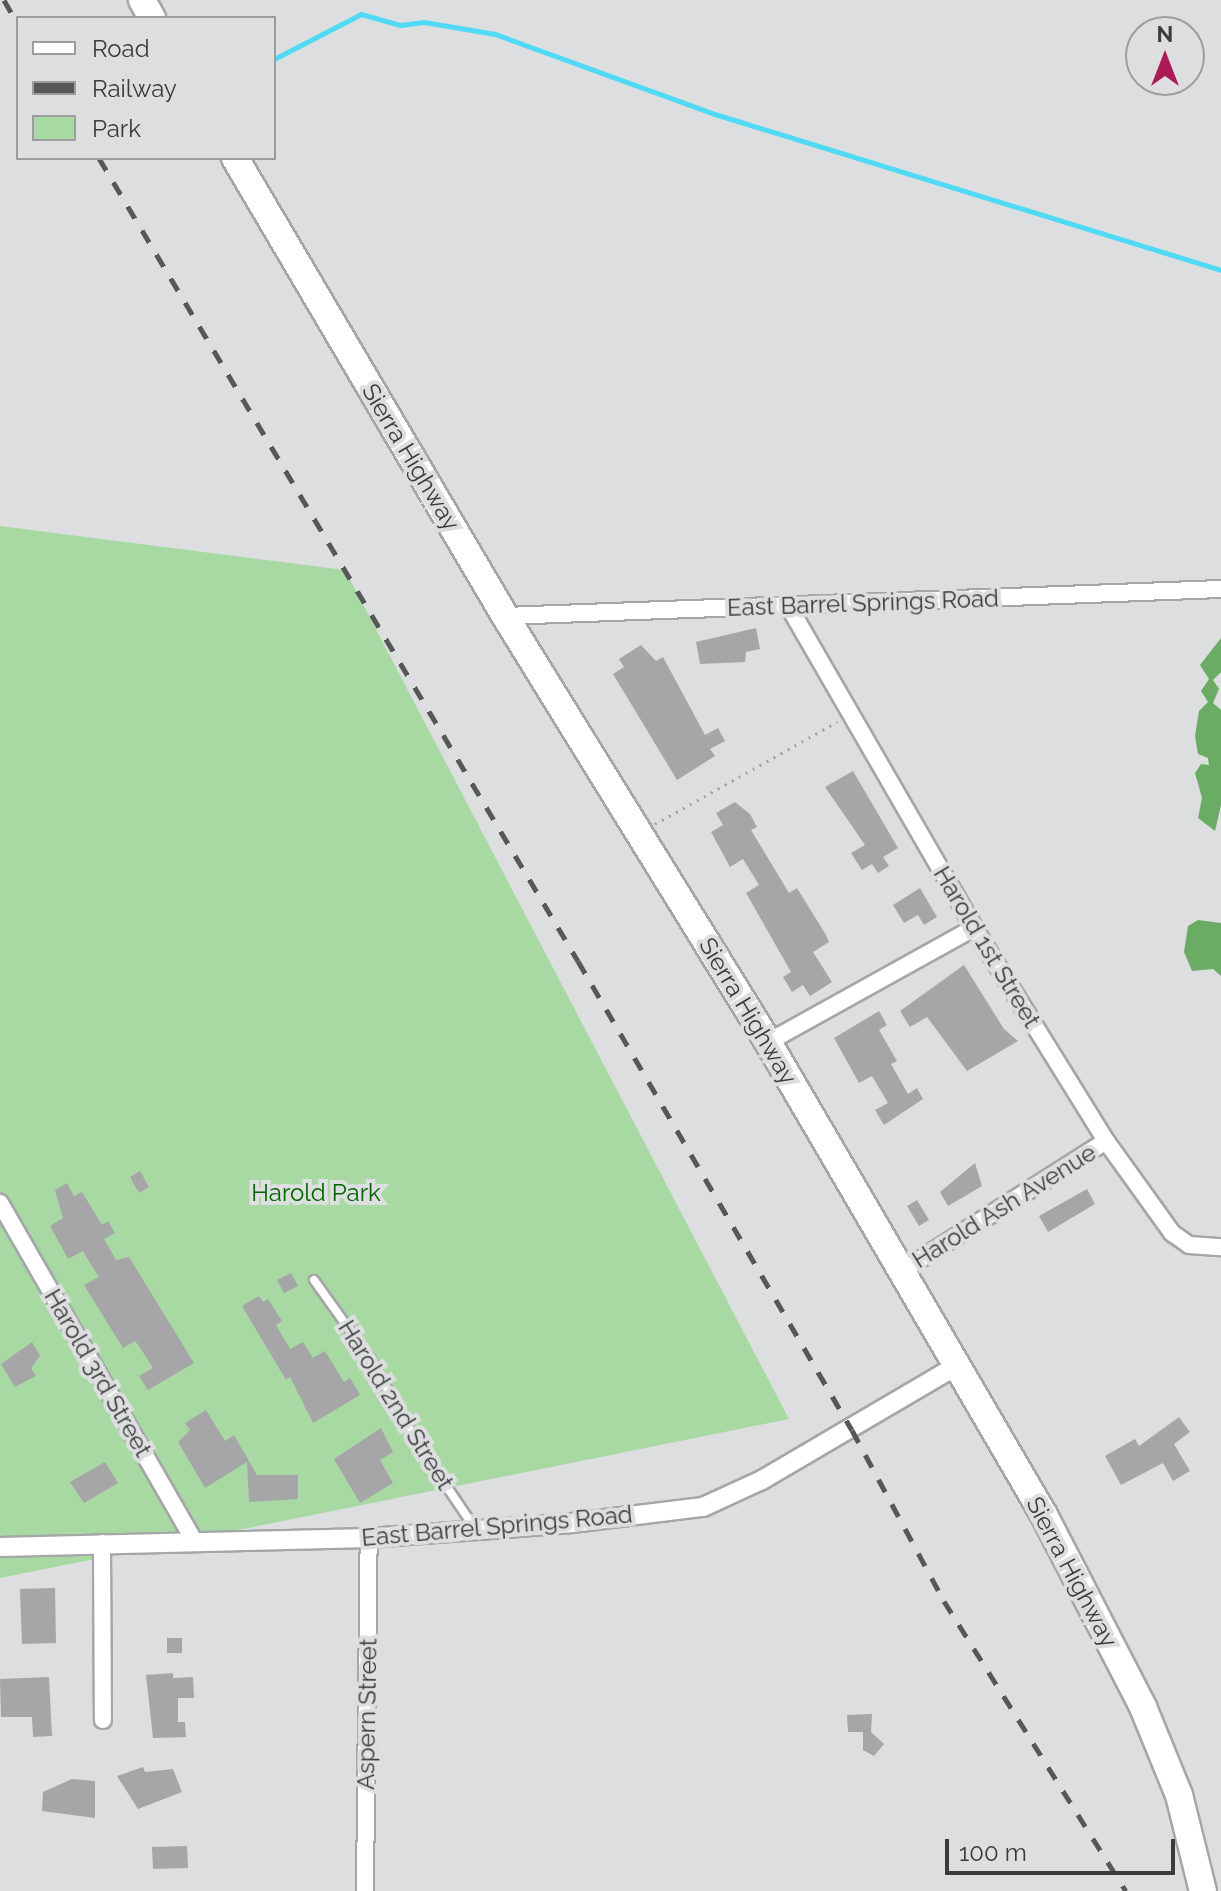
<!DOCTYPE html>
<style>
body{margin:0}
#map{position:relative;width:1221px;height:1891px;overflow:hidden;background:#dddedf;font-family:Raleway,sans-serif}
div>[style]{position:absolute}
.green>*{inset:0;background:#a8d9a3}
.forest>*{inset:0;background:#6bac65}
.stream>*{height:5px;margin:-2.5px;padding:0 2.5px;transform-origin:2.5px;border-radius:2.5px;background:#51daf5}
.building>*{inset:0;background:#a6a5a7}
.path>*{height:3px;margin-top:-1.5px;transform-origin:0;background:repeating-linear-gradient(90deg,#a3a4a4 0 2px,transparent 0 8px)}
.roads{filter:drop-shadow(2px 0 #a5a6a7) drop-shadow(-2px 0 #a5a6a7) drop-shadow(0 2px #a5a6a7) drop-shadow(0 -2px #a5a6a7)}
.service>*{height:8px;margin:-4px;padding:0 4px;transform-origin:4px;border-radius:4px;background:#fff}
.minor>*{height:16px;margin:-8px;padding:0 8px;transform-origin:8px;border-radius:8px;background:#fff}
.tertiary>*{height:18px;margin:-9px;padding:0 9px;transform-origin:9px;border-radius:9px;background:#fff}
.trunk>*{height:26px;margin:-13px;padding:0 13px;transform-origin:13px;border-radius:13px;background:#fff}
.rail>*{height:5px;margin-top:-2.5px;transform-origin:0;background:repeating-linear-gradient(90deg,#565757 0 14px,transparent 0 28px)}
span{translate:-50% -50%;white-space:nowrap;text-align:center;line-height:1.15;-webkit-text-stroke:8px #dddedf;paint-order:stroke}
.street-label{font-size:24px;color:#3a3b3b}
.park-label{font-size:24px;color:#060}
.legend{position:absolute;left:16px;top:16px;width:260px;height:144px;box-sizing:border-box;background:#dddedf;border:2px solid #9c9d9d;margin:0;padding:10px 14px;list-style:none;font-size:24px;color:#3a3b3b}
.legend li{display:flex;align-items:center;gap:16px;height:40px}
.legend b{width:40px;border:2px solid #9c9d9d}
.north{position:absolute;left:1125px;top:16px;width:80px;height:80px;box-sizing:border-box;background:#dddedf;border:2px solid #9c9d9d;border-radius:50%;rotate:0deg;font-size:22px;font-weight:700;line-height:32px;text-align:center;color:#3a3b3b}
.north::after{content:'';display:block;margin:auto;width:28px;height:36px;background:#ab1b55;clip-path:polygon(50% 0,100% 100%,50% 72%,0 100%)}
.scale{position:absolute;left:945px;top:1839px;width:230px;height:36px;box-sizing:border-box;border:4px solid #3a3b3b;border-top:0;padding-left:10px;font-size:24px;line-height:28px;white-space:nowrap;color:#3a3b3b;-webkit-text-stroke:6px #dddedf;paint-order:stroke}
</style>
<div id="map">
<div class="green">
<i style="clip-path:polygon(0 526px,345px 570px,789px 1419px,0 1578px)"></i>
</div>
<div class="forest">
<i style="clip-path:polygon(1221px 638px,1221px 672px,1213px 680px,1219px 689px,1213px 703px,1221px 710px,1221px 805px,1215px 831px,1198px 818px,1202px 798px,1195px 773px,1201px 764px,1209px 765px,1208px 758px,1198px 754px,1195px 736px,1199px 711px,1208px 702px,1201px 691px,1209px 679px,1200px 665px)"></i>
<i style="clip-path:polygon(1198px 920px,1221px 923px,1221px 976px,1213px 969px,1192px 971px,1184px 952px,1188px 926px)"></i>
</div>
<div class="stream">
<i style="left:274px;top:59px;width:98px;rotate:-27.3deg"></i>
<i style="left:361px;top:14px;width:41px;rotate:15.8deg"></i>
<i style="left:400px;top:25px;width:24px;rotate:-7deg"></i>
<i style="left:424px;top:22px;width:72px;rotate:9.6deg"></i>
<i style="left:495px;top:34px;width:237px;rotate:20deg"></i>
<i style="left:718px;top:115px;width:526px;rotate:17.13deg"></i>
</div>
<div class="building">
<i style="clip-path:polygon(756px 628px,760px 649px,746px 652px,745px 662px,700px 664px,696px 642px)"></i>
<i style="clip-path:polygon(641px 645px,656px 661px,663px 657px,705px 735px,718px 728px,725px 741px,710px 749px,715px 756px,677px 780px,613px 674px,624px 667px,619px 659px)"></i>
<i style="clip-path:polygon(853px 771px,898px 848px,883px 857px,889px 866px,878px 873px,872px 864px,862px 870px,851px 853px,865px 845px,825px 787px)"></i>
<i style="clip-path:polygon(735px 802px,750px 814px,757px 827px,751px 830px,789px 893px,797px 888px,826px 935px,829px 942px,813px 952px,832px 982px,810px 996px,803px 985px,792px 992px,783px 977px,791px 972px,746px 893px,759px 885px,743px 859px,730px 867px,711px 832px,723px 825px,716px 813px)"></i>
<i style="clip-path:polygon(920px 888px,937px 917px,924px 925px,918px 915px,904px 923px,893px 905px)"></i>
<i style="clip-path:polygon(964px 965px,1004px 1029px,1018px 1041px,967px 1071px,927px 1017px,910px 1027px,900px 1011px)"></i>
<i style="clip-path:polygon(879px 1011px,887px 1025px,879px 1030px,897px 1061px,891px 1064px,908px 1094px,917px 1088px,923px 1099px,884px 1125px,875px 1110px,888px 1103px,872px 1076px,859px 1083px,834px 1038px)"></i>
<i style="clip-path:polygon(975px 1163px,982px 1186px,948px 1206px,940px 1192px)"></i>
<i style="clip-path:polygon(140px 1171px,149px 1187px,139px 1193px,130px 1177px)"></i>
<i style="clip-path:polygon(67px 1183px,74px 1196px,82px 1192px,102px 1225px,108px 1221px,115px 1233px,104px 1239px,116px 1260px,129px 1257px,194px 1363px,148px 1390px,139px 1376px,153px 1368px,139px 1346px,135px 1341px,123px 1348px,84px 1285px,99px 1277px,90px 1263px,83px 1251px,68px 1259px,50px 1226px,63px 1218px,55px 1190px)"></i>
<i style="clip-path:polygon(1087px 1189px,1095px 1204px,1048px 1232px,1039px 1216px)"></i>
<i style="clip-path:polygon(917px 1200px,929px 1220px,919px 1226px,907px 1206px)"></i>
<i style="clip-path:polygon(291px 1273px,298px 1286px,284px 1293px,277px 1280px)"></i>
<i style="clip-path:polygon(259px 1296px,263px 1302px,268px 1299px,282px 1321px,276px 1325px,290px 1349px,303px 1342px,313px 1358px,325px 1351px,344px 1382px,350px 1378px,360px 1395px,313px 1423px,290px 1377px,286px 1380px,242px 1306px)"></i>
<i style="clip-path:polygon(32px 1342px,40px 1356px,31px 1368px,36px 1376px,15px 1387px,1px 1364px)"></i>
<i style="clip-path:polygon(206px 1410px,225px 1441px,234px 1435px,257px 1475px,298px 1475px,298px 1499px,249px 1502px,247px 1462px,205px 1488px,178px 1442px,190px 1430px,185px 1423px)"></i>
<i style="clip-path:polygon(1179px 1417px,1190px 1432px,1174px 1444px,1190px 1471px,1173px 1481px,1163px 1463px,1121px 1485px,1105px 1456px,1135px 1439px,1139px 1446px)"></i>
<i style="clip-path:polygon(381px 1428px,393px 1452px,380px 1460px,393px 1483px,360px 1503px,334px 1459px)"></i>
<i style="clip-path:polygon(105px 1462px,118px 1483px,84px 1503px,70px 1482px)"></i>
<i style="clip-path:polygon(55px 1588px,56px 1643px,22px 1644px,20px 1589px)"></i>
<i style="clip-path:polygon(167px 1638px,182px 1638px,182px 1653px,167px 1653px)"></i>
<i style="clip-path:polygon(173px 1673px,173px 1678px,193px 1677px,194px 1698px,178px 1698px,178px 1722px,185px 1722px,186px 1737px,153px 1738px,146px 1675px)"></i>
<i style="clip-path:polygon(49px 1677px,52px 1736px,33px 1737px,32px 1717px,1px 1717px,0 1679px)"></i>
<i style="clip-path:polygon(872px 1714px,871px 1732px,884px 1744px,874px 1756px,863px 1750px,863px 1732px,848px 1732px,847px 1715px)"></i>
<i style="clip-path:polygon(143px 1767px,145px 1772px,173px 1769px,182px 1792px,138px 1809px,117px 1776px)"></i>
<i style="clip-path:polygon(72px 1779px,95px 1781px,95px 1818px,42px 1811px,43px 1792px)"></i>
<i style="clip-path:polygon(187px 1846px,188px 1868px,153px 1869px,152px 1847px)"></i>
</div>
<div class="path">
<i style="left:655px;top:824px;width:209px;rotate:-29.3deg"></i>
</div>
<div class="roads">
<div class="service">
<i style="left:314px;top:1280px;width:98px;rotate:54.5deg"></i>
<i style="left:371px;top:1360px;width:96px;rotate:60.8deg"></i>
<i style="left:418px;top:1444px;width:104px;rotate:56deg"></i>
</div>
<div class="minor">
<i style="left:789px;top:607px;width:370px;rotate:60deg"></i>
<i style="left:974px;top:928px;width:251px;rotate:58.2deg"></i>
<i style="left:1106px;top:1141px;width:113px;rotate:54.3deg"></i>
<i style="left:1172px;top:1233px;width:21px;rotate:35deg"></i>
<i style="left:1189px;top:1245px;width:32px;rotate:4deg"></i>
<i style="left:505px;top:616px;width:717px;rotate:-2.16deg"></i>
<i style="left:768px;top:1042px;width:235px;rotate:-29deg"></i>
<i style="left:0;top:1203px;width:391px;rotate:60.1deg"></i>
<i style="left:902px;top:1271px;width:242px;rotate:-32.5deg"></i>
<i style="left:102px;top:1543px;width:177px;rotate:89.7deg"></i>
<i style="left:365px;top:1891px;width:353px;rotate:-89.4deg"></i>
</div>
<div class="tertiary">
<i style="left:0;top:1547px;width:369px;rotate:-1.4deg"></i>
<i style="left:369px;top:1538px;width:204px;rotate:-4.2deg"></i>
<i style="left:572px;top:1523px;width:132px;rotate:-7deg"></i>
<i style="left:703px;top:1507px;width:65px;rotate:-24.6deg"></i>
<i style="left:762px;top:1480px;width:225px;rotate:-30.4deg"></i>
</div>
<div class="trunk">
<i style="left:142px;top:0;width:21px;rotate:61deg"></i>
<i style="left:235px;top:158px;width:532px;rotate:59.48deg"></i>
<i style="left:505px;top:616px;width:501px;rotate:58.31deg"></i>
<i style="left:768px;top:1042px;width:548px;rotate:59.74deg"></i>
<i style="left:1044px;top:1515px;width:216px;rotate:62.7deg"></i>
<i style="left:1143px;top:1707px;width:95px;rotate:67.8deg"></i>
<i style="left:1179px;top:1795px;width:99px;rotate:76deg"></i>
</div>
</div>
<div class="rail">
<i style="left:4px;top:0;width:28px;rotate:60deg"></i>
<i style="left:99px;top:158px;width:935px;rotate:59.18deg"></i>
<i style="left:578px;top:961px;width:543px;rotate:59.71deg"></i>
<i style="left:852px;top:1430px;width:194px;rotate:61.7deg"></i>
<i style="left:944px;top:1601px;width:342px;rotate:57.9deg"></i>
</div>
<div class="street-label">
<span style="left:411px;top:457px;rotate:59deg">Sierra Highway</span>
<span style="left:863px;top:603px;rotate:-2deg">East Barrel Springs Road</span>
<span style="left:987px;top:947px;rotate:59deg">Harold 1st Street</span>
<span style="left:748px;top:1011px;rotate:59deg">Sierra Highway</span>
<span style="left:1004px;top:1206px;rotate:-32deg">Harold Ash Avenue</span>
<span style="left:98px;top:1373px;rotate:60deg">Harold 3rd Street</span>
<span style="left:396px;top:1405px;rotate:58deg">Harold 2nd Street</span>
<span style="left:497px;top:1526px;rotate:-5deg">East Barrel Springs Road</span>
<span style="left:1072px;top:1572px;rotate:62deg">Sierra Highway</span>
<span style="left:367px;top:1714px;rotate:-89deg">Aspern Street</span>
</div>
<div class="park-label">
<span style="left:316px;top:1193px">Harold Park</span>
</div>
<ul class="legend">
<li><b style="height:10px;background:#fff"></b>Road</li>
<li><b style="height:10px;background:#565757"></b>Railway</li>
<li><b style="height:22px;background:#a8d9a3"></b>Park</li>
</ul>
<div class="north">N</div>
<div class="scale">100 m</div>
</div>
